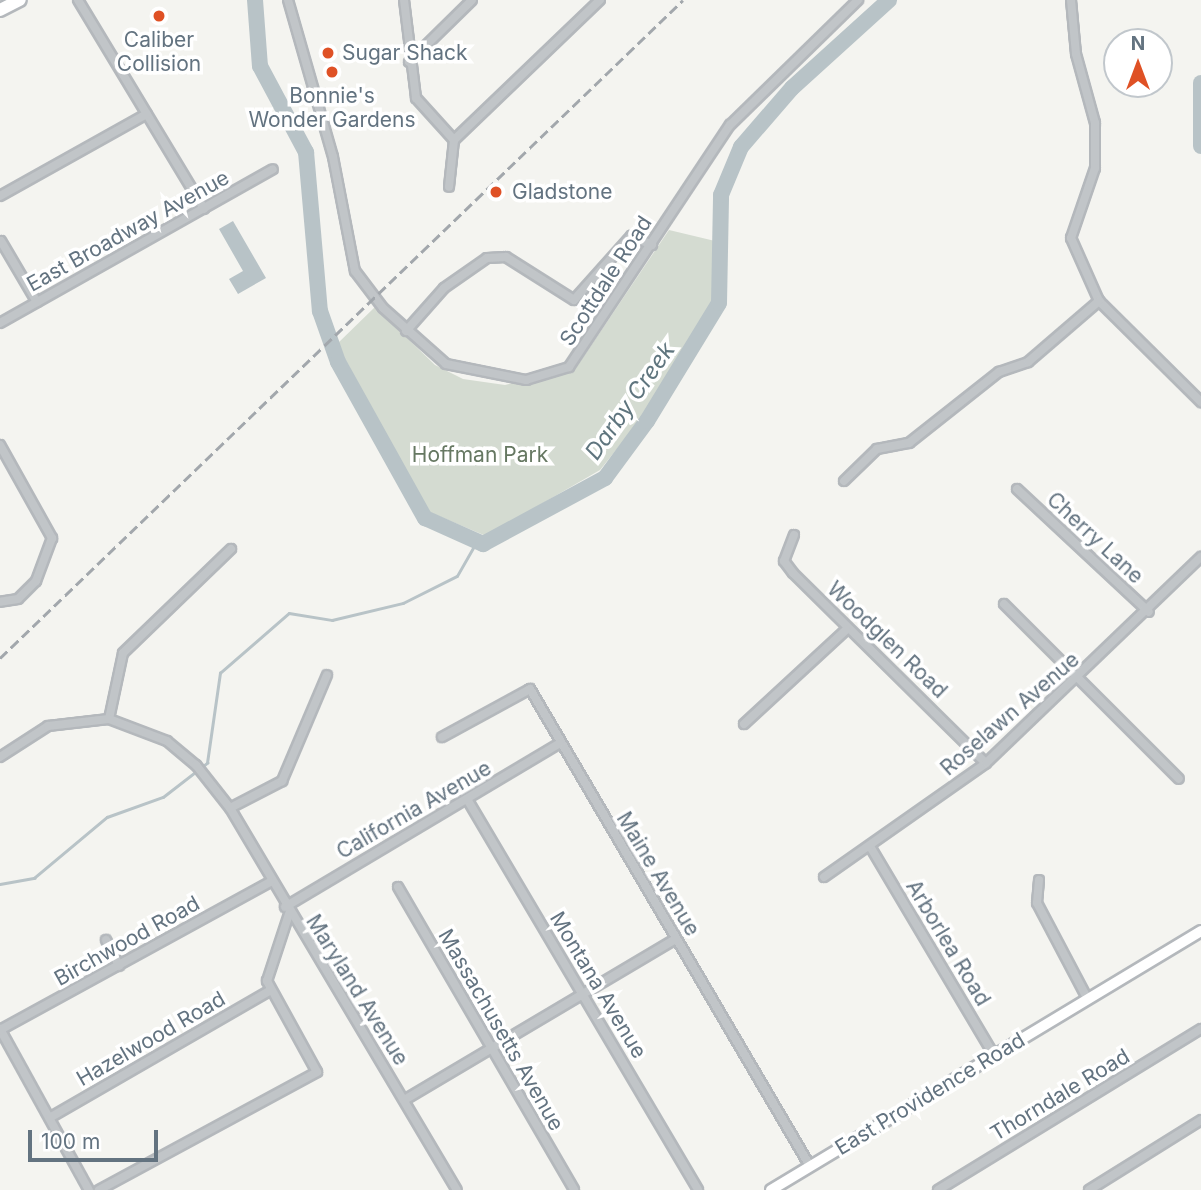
<!DOCTYPE html>
<style>
body{margin:0}
#map{position:relative;width:1201px;height:1190px;overflow:hidden;background:#f4f4f0;font-family:Inter,sans-serif}
div>[style]{position:absolute}
.green>*{inset:0;background:#d4dbd1}
.water>*{inset:0;background:#b8c3c7}
.stream>*{height:2.5px;margin:-1.25px;padding:0 1.25px;transform-origin:1.25px;border-radius:1.25px;background:#b8c3c7}
.river>*{height:16px;margin:-8px;padding:0 8px;transform-origin:8px;border-radius:8px;background:#b8c3c7}
.roads{filter:drop-shadow(2px 0 #b4b8bc) drop-shadow(-2px 0 #b4b8bc) drop-shadow(0 2px #b4b8bc) drop-shadow(0 -2px #b4b8bc)}
.street>*{height:8px;margin:-4px;padding:0 4px;transform-origin:4px;border-radius:4px;background:#c1c5c8}
.secondary>*{height:10px;margin:-5px;padding:0 5px;transform-origin:5px;border-radius:5px;background:#fff}
.primary>*{height:12px;margin:-6px;padding:0 6px;transform-origin:6px;border-radius:6px;background:#fff}
.rail>*{height:2.5px;margin-top:-1.25px;transform-origin:0;background:repeating-linear-gradient(90deg,#a2a7ac 0 10px,transparent 0 15px)}
.dots>*{width:19px;height:19px;translate:-50% -50%;box-sizing:border-box;border:4px solid #fff;border-radius:50%}
span{translate:-50% -50%;white-space:nowrap;text-align:center;line-height:1.15;-webkit-text-stroke:7px #fff;paint-order:stroke}
.poi-label{font-size:21px;color:#637380}
.left{translate:0 -50%;text-align:left}
.street-label{font-size:21px;color:#637380}
.park-label{font-size:21px;color:#667862}
.water-label{font-size:23px;color:#5f757e;font-style:italic}
.north{position:absolute;left:1103px;top:28px;width:70px;height:70px;box-sizing:border-box;background:#fff;border:2px solid #c1c7cc;border-radius:50%;rotate:0deg;font-size:19px;font-weight:700;line-height:28px;text-align:center;color:#637380}
.north::after{content:'';display:block;margin:auto;width:24px;height:32px;background:#df5125;clip-path:polygon(50% 0,100% 100%,50% 72%,0 100%)}
.scale{position:absolute;left:28px;top:1130px;width:130px;height:32px;box-sizing:border-box;border:4px solid #637380;border-top:0;padding-left:9px;font-size:21px;line-height:24px;white-space:nowrap;color:#637380;-webkit-text-stroke:5px #fff;paint-order:stroke}
</style>
<div id="map">
<div class="green">
<i style="clip-path:polygon(669px 230px,715px 241px,714px 302px,648px 410px,600px 470px,486px 536px,427px 511px,337px 344px,375px 307px,435px 365px,463px 379px,505px 385px,578px 365px)"></i>
</div>
<div class="water">
<i style="clip-path:polygon(233px 221px,266px 278px,238px 294px,229px 279px,243px 271px,219px 229px)"></i>
</div>
<div class="stream">
<i style="left:0;top:884px;width:35px;rotate:-10deg"></i>
<i style="left:34px;top:878px;width:95px;rotate:-39.9deg"></i>
<i style="left:107px;top:817px;width:59px;rotate:-19.7deg"></i>
<i style="left:163px;top:797px;width:56px;rotate:-37.7deg"></i>
<i style="left:207px;top:763px;width:91px;rotate:-81.8deg"></i>
<i style="left:220px;top:673px;width:91px;rotate:-41deg"></i>
<i style="left:289px;top:613px;width:44px;rotate:9.2deg"></i>
<i style="left:332px;top:620px;width:73px;rotate:-13.5deg"></i>
<i style="left:403px;top:603px;width:60px;rotate:-26.6deg"></i>
<i style="left:457px;top:576px;width:40px;rotate:-60.3deg"></i>
</div>
<div class="river">
<i style="left:255px;top:0;width:66px;rotate:85.7deg"></i>
<i style="left:260px;top:66px;width:98px;rotate:61.9deg"></i>
<i style="left:306px;top:152px;width:160px;rotate:85deg"></i>
<i style="left:320px;top:311px;width:54px;rotate:70.6deg"></i>
<i style="left:338px;top:362px;width:179px;rotate:60.9deg"></i>
<i style="left:425px;top:518px;width:64px;rotate:24.1deg"></i>
<i style="left:483px;top:544px;width:139px;rotate:-28.4deg"></i>
<i style="left:605px;top:478px;width:71px;rotate:-53.6deg"></i>
<i style="left:647px;top:421px;width:138px;rotate:-58.6deg"></i>
<i style="left:719px;top:303px;width:108px;rotate:-88.9deg"></i>
<i style="left:721px;top:195px;width:52px;rotate:-67.4deg"></i>
<i style="left:741px;top:147px;width:78px;rotate:-49.2deg"></i>
<i style="left:792px;top:88px;width:131px;rotate:-42.2deg"></i>
<i style="left:1201px;top:83px;width:63px;rotate:90deg"></i>
</div>
<div class="roads">
<div class="street">
<i style="left:78px;top:0;width:244px;rotate:58.9deg"></i>
<i style="left:288px;top:0;width:163px;rotate:74deg"></i>
<i style="left:333px;top:157px;width:116px;rotate:79.1deg"></i>
<i style="left:355px;top:271px;width:46px;rotate:52.9deg"></i>
<i style="left:383px;top:308px;width:84px;rotate:41.6deg"></i>
<i style="left:446px;top:364px;width:82px;rotate:11.3deg"></i>
<i style="left:526px;top:380px;width:45px;rotate:-16.8deg"></i>
<i style="left:569px;top:367px;width:291px;rotate:-56.4deg"></i>
<i style="left:730px;top:125px;width:179px;rotate:-44.3deg"></i>
<i style="left:404px;top:0;width:99px;rotate:83deg"></i>
<i style="left:416px;top:98px;width:57px;rotate:47.9deg"></i>
<i style="left:454px;top:140px;width:47px;rotate:96.1deg"></i>
<i style="left:1071px;top:0;width:54px;rotate:84.7deg"></i>
<i style="left:1076px;top:54px;width:72px;rotate:74.6deg"></i>
<i style="left:1095px;top:123px;width:45px;rotate:90deg"></i>
<i style="left:1095px;top:168px;width:74px;rotate:108.9deg"></i>
<i style="left:1071px;top:238px;width:69px;rotate:66deg"></i>
<i style="left:1099px;top:301px;width:144px;rotate:44.7deg"></i>
<i style="left:409px;top:62px;width:88px;rotate:-44.5deg"></i>
<i style="left:454px;top:140px;width:202px;rotate:-43.8deg"></i>
<i style="left:0;top:196px;width:168px;rotate:-29.2deg"></i>
<i style="left:1px;top:241px;width:71px;rotate:59.5deg"></i>
<i style="left:0;top:323px;width:313px;rotate:-29.4deg"></i>
<i style="left:406px;top:331px;width:57px;rotate:-48.5deg"></i>
<i style="left:444px;top:288px;width:52px;rotate:-34.9deg"></i>
<i style="left:487px;top:258px;width:19px;rotate:-3deg"></i>
<i style="left:506px;top:257px;width:80px;rotate:32.3deg"></i>
<i style="left:574px;top:300px;width:86px;rotate:-48.3deg"></i>
<i style="left:631px;top:236px;width:23px;rotate:23deg"></i>
<i style="left:0;top:445px;width:107px;rotate:60.8deg"></i>
<i style="left:52px;top:538px;width:46px;rotate:110.4deg"></i>
<i style="left:36px;top:581px;width:25px;rotate:135deg"></i>
<i style="left:18px;top:599px;width:18px;rotate:171deg"></i>
<i style="left:844px;top:481px;width:46px;rotate:-44.1deg"></i>
<i style="left:877px;top:449px;width:33px;rotate:-11deg"></i>
<i style="left:909px;top:443px;width:115px;rotate:-38.3deg"></i>
<i style="left:999px;top:372px;width:31px;rotate:-19deg"></i>
<i style="left:1028px;top:362px;width:94px;rotate:-40.7deg"></i>
<i style="left:1017px;top:489px;width:180px;rotate:43deg"></i>
<i style="left:794px;top:535px;width:28px;rotate:111deg"></i>
<i style="left:784px;top:561px;width:15px;rotate:53deg"></i>
<i style="left:793px;top:573px;width:271px;rotate:44.6deg"></i>
<i style="left:1004px;top:604px;width:247px;rotate:45deg"></i>
<i style="left:109px;top:719px;width:67px;rotate:-78deg"></i>
<i style="left:123px;top:653px;width:150px;rotate:-43.9deg"></i>
<i style="left:744px;top:724px;width:139px;rotate:-42.7deg"></i>
<i style="left:442px;top:737px;width:100px;rotate:-28.6deg"></i>
<i style="left:530px;top:689px;width:553px;rotate:59.59deg"></i>
<i style="left:0;top:757px;width:57px;rotate:-32.9deg"></i>
<i style="left:48px;top:726px;width:61px;rotate:-6.5deg"></i>
<i style="left:109px;top:719px;width:62px;rotate:20.8deg"></i>
<i style="left:167px;top:741px;width:38px;rotate:40deg"></i>
<i style="left:196px;top:765px;width:55px;rotate:51.7deg"></i>
<i style="left:230px;top:808px;width:444px;rotate:59.3deg"></i>
<i style="left:467px;top:799px;width:454px;rotate:59.4deg"></i>
<i style="left:230px;top:808px;width:59px;rotate:-27.4deg"></i>
<i style="left:282px;top:781px;width:115px;rotate:-67deg"></i>
<i style="left:871px;top:848px;width:243px;rotate:59.3deg"></i>
<i style="left:824px;top:877px;width:198px;rotate:-35.1deg"></i>
<i style="left:986px;top:763px;width:298px;rotate:-43.8deg"></i>
<i style="left:1039px;top:880px;width:23px;rotate:95deg"></i>
<i style="left:1037px;top:903px;width:107px;rotate:62.2deg"></i>
<i style="left:398px;top:887px;width:350px;rotate:59.8deg"></i>
<i style="left:285px;top:907px;width:320px;rotate:-30.8deg"></i>
<i style="left:106px;top:940px;width:29px;rotate:63deg"></i>
<i style="left:0;top:1029px;width:184px;rotate:61.1deg"></i>
<i style="left:0;top:1030px;width:308px;rotate:-28.7deg"></i>
<i style="left:406px;top:1099px;width:314px;rotate:-30.7deg"></i>
<i style="left:51px;top:1117px;width:252px;rotate:-30deg"></i>
<i style="left:99px;top:1190px;width:248px;rotate:-28.4deg"></i>
<i style="left:317px;top:1072px;width:104px;rotate:-118.8deg"></i>
<i style="left:267px;top:981px;width:71px;rotate:-71.8deg"></i>
<i style="left:938px;top:1190px;width:308px;rotate:-31.5deg"></i>
<i style="left:1089px;top:1190px;width:132px;rotate:-32deg"></i>
</div>
<div class="secondary">
<i style="left:771px;top:1190px;width:502px;rotate:-31.06deg"></i>
</div>
<div class="primary">
<i style="left:0;top:10px;width:22px;rotate:-27deg"></i>
</div>
</div>
<div class="rail">
<i style="left:0;top:658px;width:948px;rotate:-43.93deg"></i>
</div>
<div class="dots">
<i style="left:159px;top:16px;background:#df5125"></i>
<i style="left:328px;top:53px;background:#df5125"></i>
<i style="left:332px;top:72px;background:#df5125"></i>
<i style="left:496px;top:192px;background:#df5125"></i>
</div>
<div class="poi-label">
<span style="left:159px;top:52px">Caliber<br>Collision</span>
<span class="left" style="left:342px;top:53px">Sugar Shack</span>
<span style="left:332px;top:108px">Bonnie's<br>Wonder Gardens</span>
<span class="left" style="left:512px;top:192px">Gladstone</span>
</div>
<div class="street-label">
<span style="left:128px;top:231px;rotate:-29deg">East Broadway Avenue</span>
<span style="left:606px;top:281px;rotate:-57deg">Scottdale Road</span>
<span style="left:1095px;top:538px;rotate:43deg">Cherry Lane</span>
<span style="left:887px;top:640px;rotate:44deg">Woodglen Road</span>
<span style="left:1010px;top:714px;rotate:-41deg">Roselawn Avenue</span>
<span style="left:414px;top:810px;rotate:-30deg">California Avenue</span>
<span style="left:658px;top:874px;rotate:59deg">Maine Avenue</span>
<span style="left:127px;top:941px;rotate:-29deg">Birchwood Road</span>
<span style="left:948px;top:943px;rotate:59deg">Arborlea Road</span>
<span style="left:598px;top:985px;rotate:59deg">Montana Avenue</span>
<span style="left:357px;top:990px;rotate:58deg">Maryland Avenue</span>
<span style="left:501px;top:1030px;rotate:60deg">Massachusetts Avenue</span>
<span style="left:151px;top:1039px;rotate:-30deg">Hazelwood Road</span>
<span style="left:930px;top:1094px;rotate:-31deg">East Providence Road</span>
<span style="left:1060px;top:1095px;rotate:-31deg">Thorndale Road</span>
</div>
<div class="park-label">
<span style="left:480px;top:455px">Hoffman Park</span>
</div>
<div class="water-label">
<span style="left:630px;top:401px;rotate:-55deg">Darby Creek</span>
</div>
<div class="north">N</div>
<div class="scale">100 m</div>
</div>
